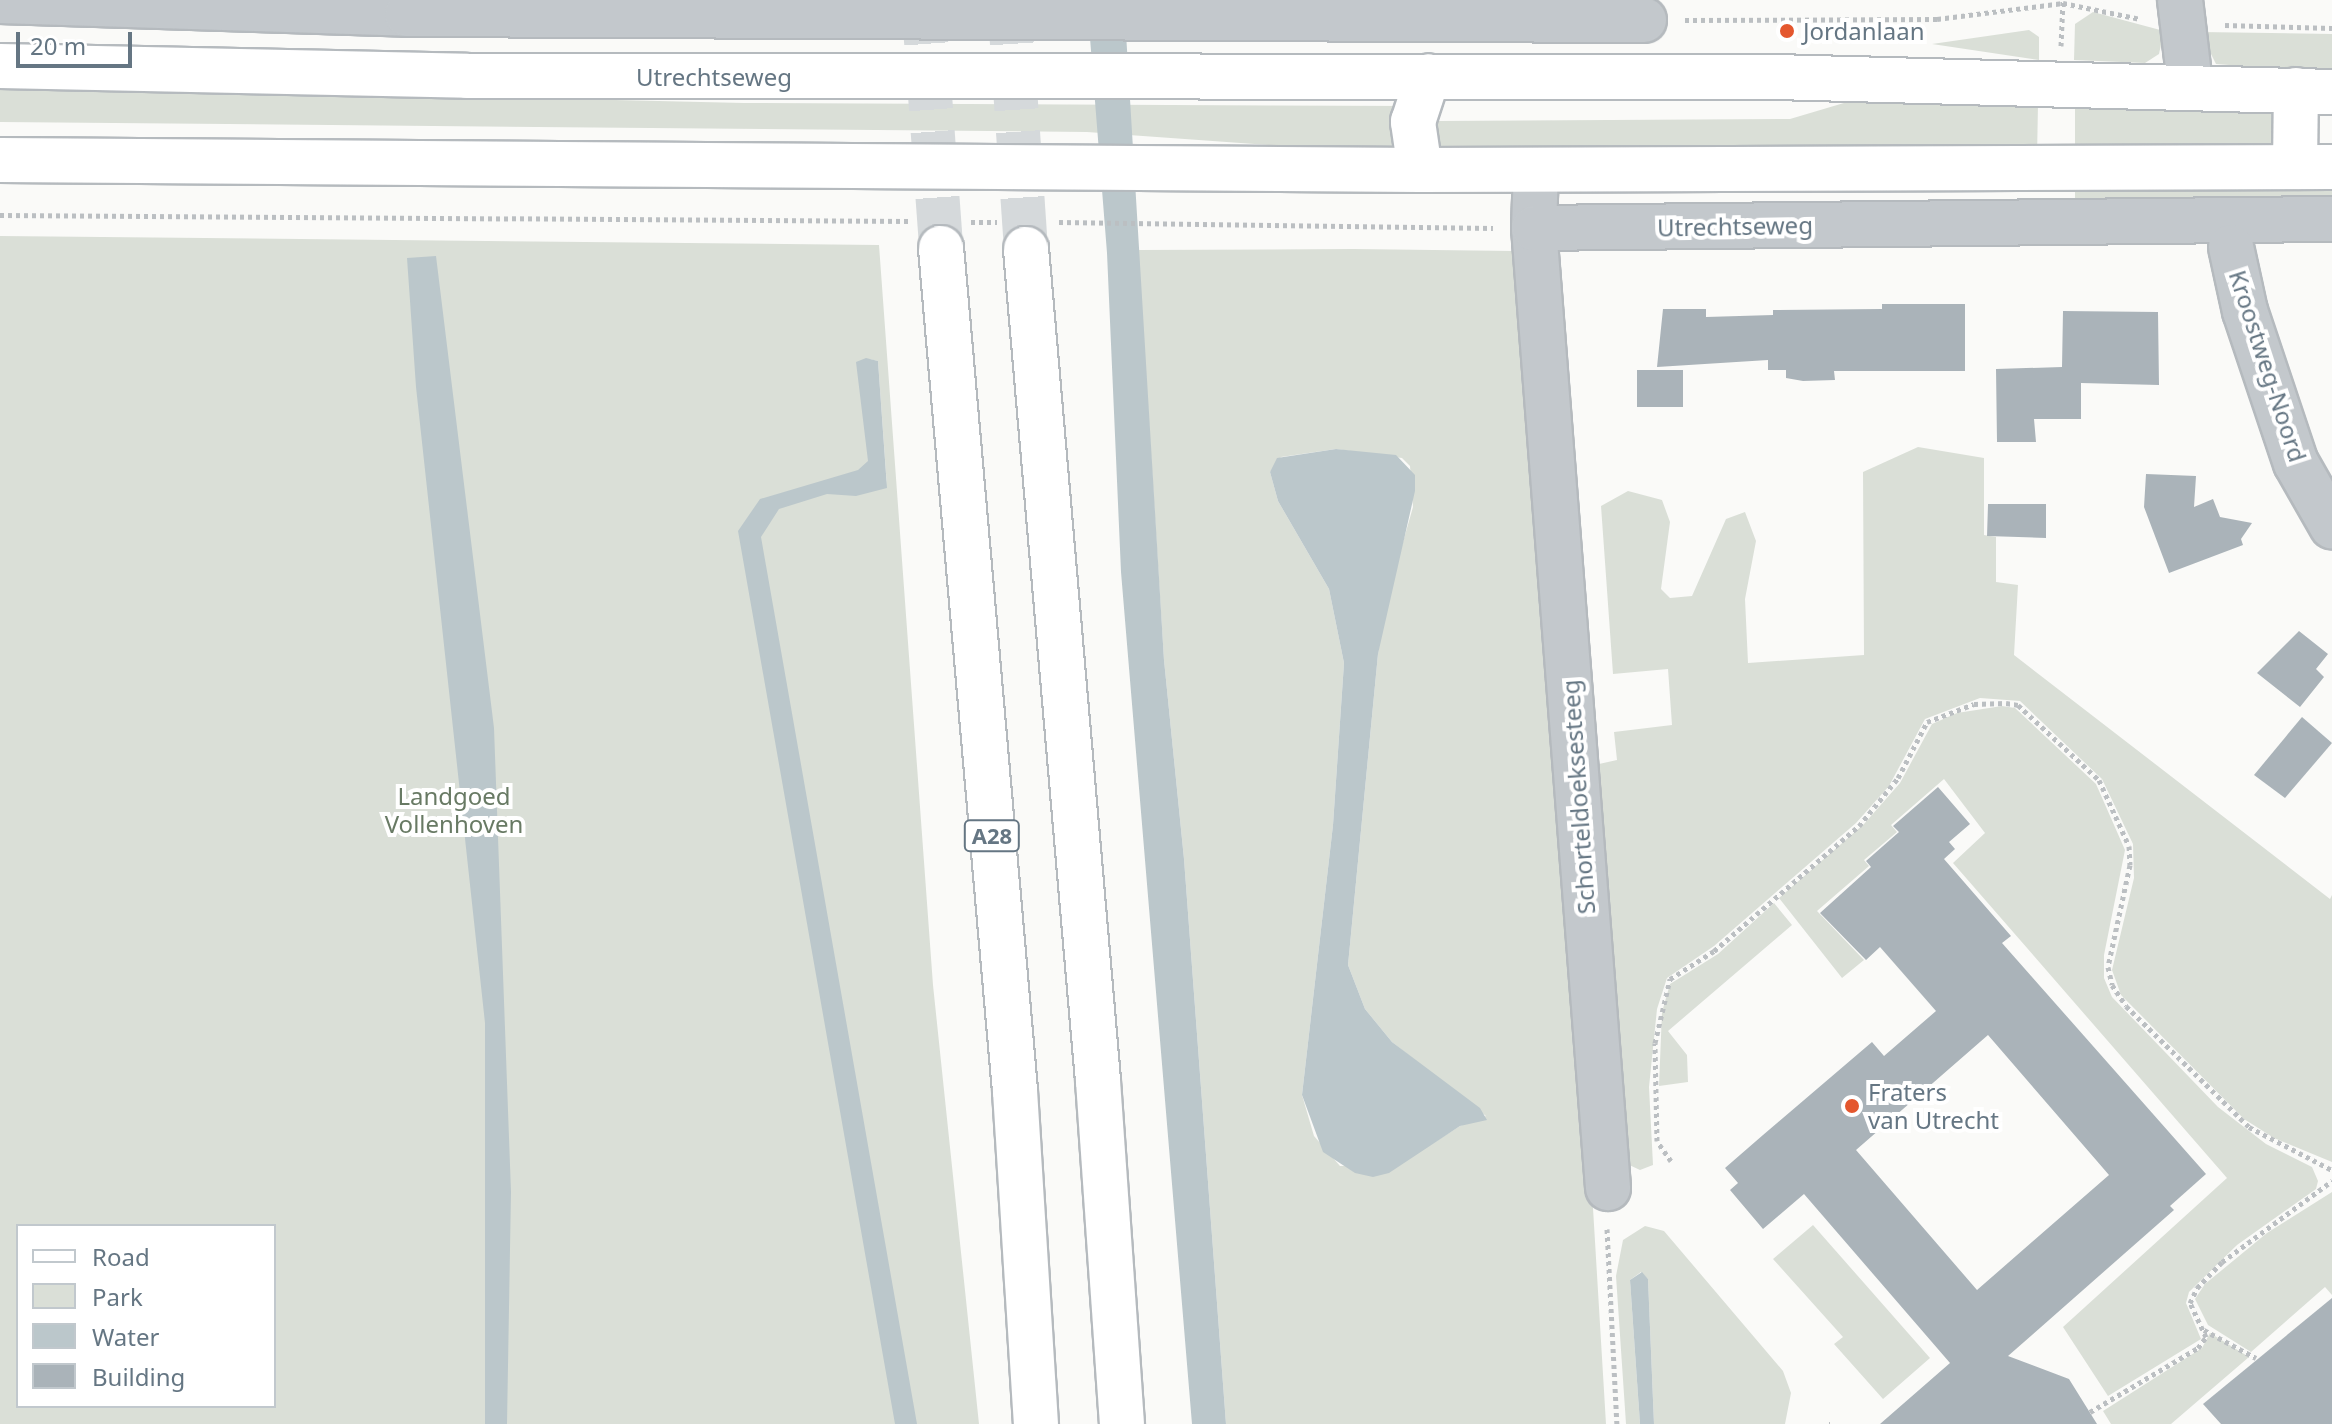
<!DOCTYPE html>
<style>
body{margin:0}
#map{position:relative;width:2332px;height:1424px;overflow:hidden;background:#fafaf8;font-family:"Noto Sans",sans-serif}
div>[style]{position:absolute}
.green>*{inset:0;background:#dadfd7}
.water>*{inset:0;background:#bbc7cb}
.building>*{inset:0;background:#aab3b9}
.highway-tunnel>*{height:44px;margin-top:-22px;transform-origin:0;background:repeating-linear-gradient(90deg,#d5d9db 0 44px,transparent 0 66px)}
.path>*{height:5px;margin-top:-2.5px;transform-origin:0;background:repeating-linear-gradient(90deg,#bbbfc2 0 4px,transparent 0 8px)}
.roads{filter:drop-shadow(2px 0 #b5babe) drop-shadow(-2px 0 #b5babe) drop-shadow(0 2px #b5babe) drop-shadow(0 -2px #b5babe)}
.minor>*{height:44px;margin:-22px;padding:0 22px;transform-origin:22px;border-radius:22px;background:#c3c8cc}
.major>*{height:44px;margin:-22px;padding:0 22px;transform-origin:22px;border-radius:22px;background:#fff}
.highway>*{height:44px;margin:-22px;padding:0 22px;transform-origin:22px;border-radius:22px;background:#fff}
.dots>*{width:22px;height:22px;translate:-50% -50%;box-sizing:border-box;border:4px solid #fff;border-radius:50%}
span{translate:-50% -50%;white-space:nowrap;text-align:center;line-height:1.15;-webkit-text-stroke:8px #fff;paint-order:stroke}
.shield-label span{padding:2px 6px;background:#fff;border:2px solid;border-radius:6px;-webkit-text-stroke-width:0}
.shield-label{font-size:22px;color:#657683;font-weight:700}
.poi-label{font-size:24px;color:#657683}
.left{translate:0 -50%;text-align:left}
.street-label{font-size:24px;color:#657683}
.park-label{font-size:24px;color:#687a64}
.legend{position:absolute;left:16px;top:1224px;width:260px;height:184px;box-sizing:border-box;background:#fff;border:2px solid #c1c8cd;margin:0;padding:10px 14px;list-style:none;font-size:24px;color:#657683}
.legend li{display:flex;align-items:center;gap:16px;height:40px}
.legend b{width:40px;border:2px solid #c1c8cd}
.scale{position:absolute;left:16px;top:32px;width:116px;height:36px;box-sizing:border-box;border:4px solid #657683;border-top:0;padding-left:10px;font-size:24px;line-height:28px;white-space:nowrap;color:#657683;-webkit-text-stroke:6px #fff;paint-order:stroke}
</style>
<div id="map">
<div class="green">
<i style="clip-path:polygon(2093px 12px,2164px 31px,2159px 54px,2145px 63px,2074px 60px,2075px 24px)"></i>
<i style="clip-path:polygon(2029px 30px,2039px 37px,2039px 60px,1932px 44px)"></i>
<i style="clip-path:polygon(2200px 32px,2332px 34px,2332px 73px,2216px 64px)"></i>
<i style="clip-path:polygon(0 86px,744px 103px,1408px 106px,1397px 154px,1087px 132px,0 122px)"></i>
<i style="clip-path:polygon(1854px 100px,2038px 104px,2037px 158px,1437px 153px,1431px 126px,1439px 121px,1790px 119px)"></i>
<i style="clip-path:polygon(2075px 102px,2282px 109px,2274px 150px,2075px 158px)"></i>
<i style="clip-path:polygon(2075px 180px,2332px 186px,2332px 203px,2075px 201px)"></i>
<i style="clip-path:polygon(evenodd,0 236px,879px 245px,933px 985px,979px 1424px,0 1424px,0 236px,869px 359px,878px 361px,887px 487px,869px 359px,0 236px,18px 1226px,274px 1226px,274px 1406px,18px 1406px,18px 1226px)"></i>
<i style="clip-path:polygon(evenodd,1353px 249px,1514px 251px,1588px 1125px,1606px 1424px,1226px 1424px,1184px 859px,1164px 660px,1138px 250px,1353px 249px,1336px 449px,1402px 458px,1410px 466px,1413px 507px,1385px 605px,1378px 654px,1348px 965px,1365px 1009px,1392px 1042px,1486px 1116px,1460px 1126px,1400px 1164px,1340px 1166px,1314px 1136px,1302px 1095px,1333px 825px,1344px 663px,1329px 589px,1278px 501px,1270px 472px,1281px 457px,1336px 449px)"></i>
<i style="clip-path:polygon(1918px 447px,1984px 458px,1984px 535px,1996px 537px,1996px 582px,2018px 585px,2014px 655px,2330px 899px,2332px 895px,2332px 1162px,2274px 1138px,2244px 1119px,2121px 995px,2112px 970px,2134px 878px,2133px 844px,2102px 779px,2020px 701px,1980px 698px,1925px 719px,1889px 786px,1856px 823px,1714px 946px,1667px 978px,1657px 1009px,1649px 1087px,1653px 1165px,1640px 1170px,1625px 1163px,1590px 766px,1617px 760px,1614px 732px,1672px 725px,1668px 669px,1613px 674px,1601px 506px,1628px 491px,1662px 500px,1670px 522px,1661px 589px,1670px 598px,1692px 596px,1726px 519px,1745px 512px,1756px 541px,1745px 599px,1748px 663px,1864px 655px,1863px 472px)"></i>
<i style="clip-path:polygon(2002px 706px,2015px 708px,2096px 784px,2125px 850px,2104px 955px,2104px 978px,2112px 997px,2218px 1107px,2266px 1144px,2312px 1167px,2318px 1181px,2316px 1189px,2237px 1245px,2189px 1292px,2186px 1303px,2201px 1339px,2108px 1396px,2063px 1327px,2227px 1178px,1953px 863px,1985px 833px,1944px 779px,1891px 825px,1897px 832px,1864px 860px,1869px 866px,1817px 911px,1864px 960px,1842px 978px,1779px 898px,1864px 824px,1900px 783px,1932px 724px,1957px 713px)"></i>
<i style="clip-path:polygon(1774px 903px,1792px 925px,1668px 1031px,1687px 1055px,1688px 1082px,1659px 1086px,1662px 1012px,1670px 984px,1718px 954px)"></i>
<i style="clip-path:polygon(2332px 1192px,2332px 1295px,2325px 1287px,2251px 1352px,2208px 1325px,2195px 1299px,2205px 1284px,2267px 1233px)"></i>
<i style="clip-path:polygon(1813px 1225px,1930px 1358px,1883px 1399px,1834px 1344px,1843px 1337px,1773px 1259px)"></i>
<i style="clip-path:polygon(1645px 1226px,1664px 1231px,1783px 1371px,1791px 1393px,1785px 1424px,1654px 1424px,1648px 1279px,1641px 1272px,1630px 1280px,1640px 1424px,1626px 1424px,1616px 1276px,1623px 1240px)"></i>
<i style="clip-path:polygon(2210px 1333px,2249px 1357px,2171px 1424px,2111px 1424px,2103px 1411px,2202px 1348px)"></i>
</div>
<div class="water">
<i style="clip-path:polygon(1087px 0,1124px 0,1164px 660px,1184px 859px,1226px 1424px,1192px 1424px,1121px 572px,1107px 253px)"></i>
<i style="clip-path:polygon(436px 256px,494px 728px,511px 1192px,507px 1424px,485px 1424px,485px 1023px,416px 387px,407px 258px)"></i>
<i style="clip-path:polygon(866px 358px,878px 361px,887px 488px,856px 496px,827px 494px,779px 509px,761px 537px,917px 1424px,895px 1424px,738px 531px,760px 499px,858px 470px,868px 461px,856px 362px)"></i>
<i style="clip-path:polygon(1336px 449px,1396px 455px,1415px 475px,1415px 491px,1378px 654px,1348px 965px,1365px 1009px,1392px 1042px,1480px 1108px,1487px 1120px,1460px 1126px,1389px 1173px,1373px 1177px,1355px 1173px,1323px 1152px,1302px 1095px,1333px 825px,1344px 663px,1329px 589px,1278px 501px,1270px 472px,1277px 458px)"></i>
<i style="clip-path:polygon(1642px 1272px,1648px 1279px,1654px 1424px,1640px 1424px,1630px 1280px)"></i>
</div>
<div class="building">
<i style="clip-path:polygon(1882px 304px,1965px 304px,1965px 371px,1834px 371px,1835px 380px,1803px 381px,1786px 378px,1786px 370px,1768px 370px,1768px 360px,1657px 367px,1663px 309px,1706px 309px,1706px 317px,1773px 315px,1773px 310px,1882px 309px)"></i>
<i style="clip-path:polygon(2063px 311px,2158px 312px,2159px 385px,2081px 383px,2081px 419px,2034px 419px,2036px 442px,1997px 442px,1996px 369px,2062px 367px)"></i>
<i style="clip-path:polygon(1637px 370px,1683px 370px,1683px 407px,1637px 407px)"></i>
<i style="clip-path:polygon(2146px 474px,2196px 476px,2194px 507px,2213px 499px,2220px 517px,2252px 523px,2241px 539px,2243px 545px,2169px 573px,2144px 507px)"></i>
<i style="clip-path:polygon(1988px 504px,2046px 504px,2046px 538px,1987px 536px)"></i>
<i style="clip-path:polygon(2299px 631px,2328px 654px,2316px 669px,2324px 677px,2300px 707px,2257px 673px)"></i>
<i style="clip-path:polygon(2302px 717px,2332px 743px,2285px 798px,2254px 775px)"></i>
<i style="clip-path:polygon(evenodd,1938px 787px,1970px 824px,1949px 842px,1955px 849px,1944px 859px,2011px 936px,2002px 943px,2206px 1174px,2170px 1206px,2174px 1210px,2008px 1356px,2069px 1379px,2097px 1424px,1880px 1424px,1950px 1363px,1804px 1194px,1763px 1229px,1730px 1190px,1738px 1183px,1725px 1168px,1763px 1135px,1872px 1042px,1884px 1056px,1936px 1011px,1880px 947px,1866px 960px,1820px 913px,1871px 867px,1866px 861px,1899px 832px,1893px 826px,1938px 787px,1988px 1035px,2109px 1175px,1977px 1290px,1856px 1150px,1988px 1035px)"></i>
<i style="clip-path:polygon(2332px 1298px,2332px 1424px,2221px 1424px,2203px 1404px)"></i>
</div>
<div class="highway-tunnel">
<i style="left:923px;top:0;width:249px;rotate:85.8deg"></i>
<i style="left:1009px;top:0;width:250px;rotate:86.1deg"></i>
</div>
<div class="path">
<i style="left:1685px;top:20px;width:252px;rotate:-0.2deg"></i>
<i style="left:1937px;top:19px;width:127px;rotate:-7.2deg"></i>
<i style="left:2063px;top:3px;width:79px;rotate:11.7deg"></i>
<i style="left:2225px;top:25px;width:107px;rotate:1.6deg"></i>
<i style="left:2061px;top:46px;width:46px;rotate:-87.5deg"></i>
<i style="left:0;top:215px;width:909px;rotate:0.38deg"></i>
<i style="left:971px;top:222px;width:26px"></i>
<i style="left:1059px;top:222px;width:434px;rotate:0.8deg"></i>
<i style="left:1671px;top:1161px;width:24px;rotate:-125deg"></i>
<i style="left:1657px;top:1141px;width:98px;rotate:-91.2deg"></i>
<i style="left:1655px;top:1043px;width:66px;rotate:-76.8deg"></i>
<i style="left:1670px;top:979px;width:52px;rotate:-32.5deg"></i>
<i style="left:1714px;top:951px;width:191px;rotate:-40.8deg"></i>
<i style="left:1859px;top:826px;width:62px;rotate:-50.9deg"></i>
<i style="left:1898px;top:778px;width:63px;rotate:-62.6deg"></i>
<i style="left:1927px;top:722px;width:50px;rotate:-21deg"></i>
<i style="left:1974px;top:704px;width:32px;rotate:-2deg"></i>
<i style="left:2006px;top:703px;width:12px;rotate:9deg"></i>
<i style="left:2018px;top:705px;width:110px;rotate:42.8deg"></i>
<i style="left:2099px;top:780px;width:72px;rotate:65.6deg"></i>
<i style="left:2129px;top:846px;width:19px;rotate:87deg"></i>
<i style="left:2130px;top:865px;width:104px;rotate:102.2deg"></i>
<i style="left:2108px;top:967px;width:18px;rotate:77deg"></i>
<i style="left:2112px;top:985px;width:25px;rotate:56deg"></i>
<i style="left:2126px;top:1006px;width:173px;rotate:44.5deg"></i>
<i style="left:2249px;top:1127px;width:93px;rotate:27.4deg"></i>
<i style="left:1607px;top:1229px;width:195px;rotate:87.1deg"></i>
<i style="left:2204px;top:1330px;width:59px;rotate:28.3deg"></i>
<i style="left:2090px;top:1412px;width:126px;rotate:-30.7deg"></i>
<i style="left:2198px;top:1348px;width:14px;rotate:-54deg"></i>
<i style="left:2206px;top:1337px;width:38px;rotate:-115deg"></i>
<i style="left:2190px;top:1303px;width:17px;rotate:-65deg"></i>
<i style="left:2197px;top:1288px;width:36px;rotate:-46deg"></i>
<i style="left:2222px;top:1262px;width:137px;rotate:-36.4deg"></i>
<i style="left:1829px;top:1424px;width:1px"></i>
</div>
<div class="roads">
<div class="minor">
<i style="left:2180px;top:0;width:85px;rotate:83.2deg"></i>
<i style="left:0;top:1px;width:407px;rotate:1.8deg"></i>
<i style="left:407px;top:14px;width:1237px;rotate:0.28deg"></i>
<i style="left:1536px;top:170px;width:58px;rotate:92deg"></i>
<i style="left:1534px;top:228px;width:963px;rotate:85.59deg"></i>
<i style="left:1534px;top:228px;width:798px;rotate:-0.65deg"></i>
<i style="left:2231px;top:247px;width:66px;rotate:77.7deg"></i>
<i style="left:2245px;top:311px;width:160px;rotate:71.5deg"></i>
<i style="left:2296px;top:463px;width:73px;rotate:60.3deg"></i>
</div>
<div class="major">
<i style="left:0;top:66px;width:467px;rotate:1.2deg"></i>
<i style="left:467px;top:76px;width:1308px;rotate:0.04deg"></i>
<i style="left:1775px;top:77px;width:557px;rotate:1.54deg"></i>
<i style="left:0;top:160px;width:1420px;rotate:0.4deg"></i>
<i style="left:1420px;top:170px;width:912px;rotate:-0.19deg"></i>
<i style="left:2295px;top:167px;width:77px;rotate:-89.3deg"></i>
<i style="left:1420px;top:170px;width:49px;rotate:-98.3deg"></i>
<i style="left:1413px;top:122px;width:48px;rotate:-71.9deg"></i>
</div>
<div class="highway">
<i style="left:941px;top:248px;width:846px;rotate:84.98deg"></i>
<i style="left:1015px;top:1091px;width:334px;rotate:86.4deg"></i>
<i style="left:1026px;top:249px;width:835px;rotate:85.05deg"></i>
<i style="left:1098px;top:1081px;width:344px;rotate:86deg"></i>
</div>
</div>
<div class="dots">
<i style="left:1787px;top:31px;background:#e4572e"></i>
<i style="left:1852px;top:1106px;background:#e4572e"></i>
</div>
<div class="shield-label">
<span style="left:992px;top:836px">A28</span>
</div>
<div class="poi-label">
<span class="left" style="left:1803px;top:31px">Jordanlaan</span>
<span class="left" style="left:1868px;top:1106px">Fraters<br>van Utrecht</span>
</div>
<div class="street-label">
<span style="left:714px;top:77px">Utrechtseweg</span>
<span style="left:1735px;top:226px;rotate:-1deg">Utrechtseweg</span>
<span style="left:2268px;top:366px;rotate:72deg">Kroostweg-Noord</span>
<span style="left:1578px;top:797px;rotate:-94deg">Schorteldoeksesteeg</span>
</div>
<div class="park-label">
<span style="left:454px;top:810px">Landgoed<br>Vollenhoven</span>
</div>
<ul class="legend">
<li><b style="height:10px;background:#fff"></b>Road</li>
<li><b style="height:22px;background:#dadfd7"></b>Park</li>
<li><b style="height:22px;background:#bbc7cb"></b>Water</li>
<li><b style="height:22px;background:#aab3b9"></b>Building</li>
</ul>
<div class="scale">20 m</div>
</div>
